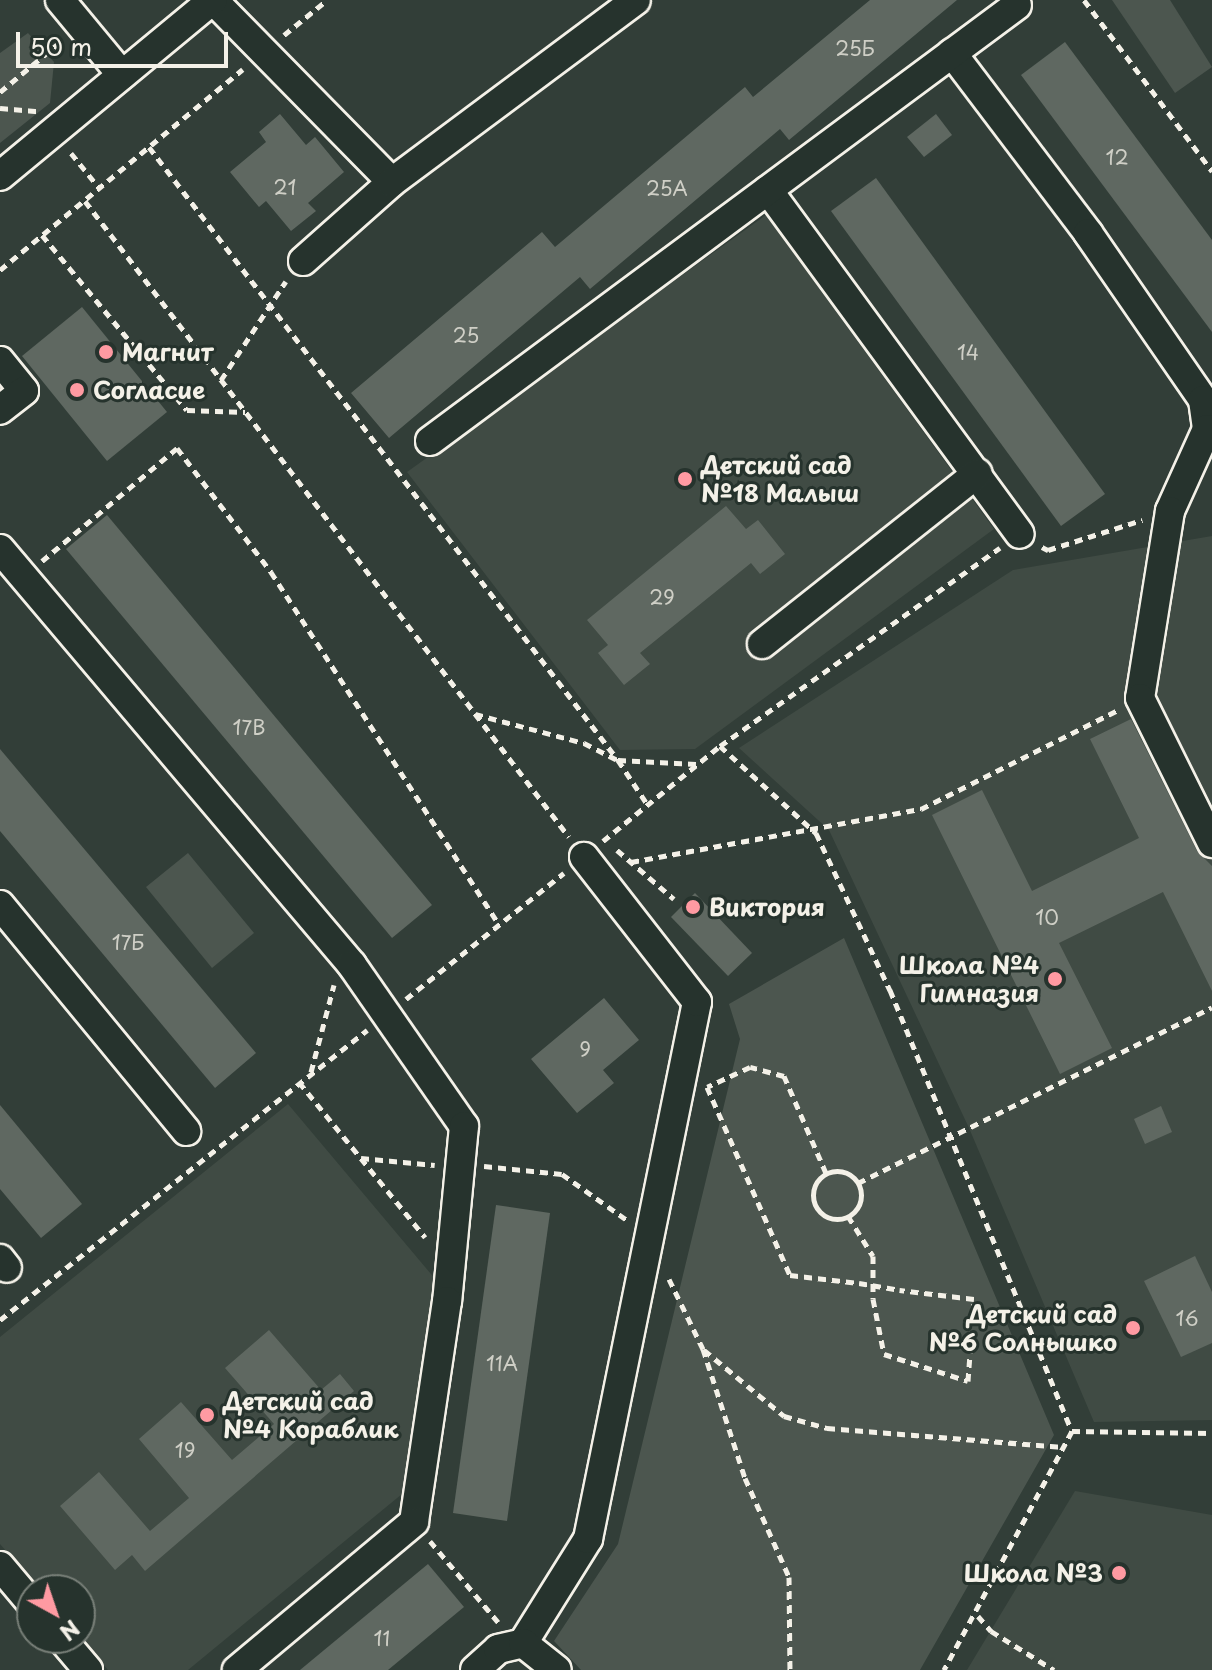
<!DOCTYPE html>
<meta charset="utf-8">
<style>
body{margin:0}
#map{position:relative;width:1212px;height:1670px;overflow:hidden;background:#323e38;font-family:"Playpen Sans",sans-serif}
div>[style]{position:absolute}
.built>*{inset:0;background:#404b44}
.green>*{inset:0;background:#4c564f}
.building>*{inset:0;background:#5f6861}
.path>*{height:5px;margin-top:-2.5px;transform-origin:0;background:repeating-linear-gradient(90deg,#f4f1e8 0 8px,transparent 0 14px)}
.path>.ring{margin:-2.5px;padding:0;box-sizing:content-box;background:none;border:5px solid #f4f1e8;border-radius:50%}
.roads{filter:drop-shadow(2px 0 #f4f1e8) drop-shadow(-2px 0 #f4f1e8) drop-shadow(0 2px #f4f1e8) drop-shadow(0 -2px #f4f1e8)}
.minor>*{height:28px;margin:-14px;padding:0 14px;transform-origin:14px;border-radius:14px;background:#26332d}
.path-bridge>*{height:5px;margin-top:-2.5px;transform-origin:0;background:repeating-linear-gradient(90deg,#f4f1e8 0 8px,transparent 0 14px)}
.dots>*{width:22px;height:22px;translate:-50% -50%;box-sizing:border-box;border:4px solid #26332d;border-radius:50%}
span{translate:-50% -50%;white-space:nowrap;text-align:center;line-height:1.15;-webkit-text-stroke:6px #26332d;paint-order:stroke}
.number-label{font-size:20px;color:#cfcfc6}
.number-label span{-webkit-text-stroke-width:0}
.poi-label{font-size:24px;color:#f4f1e8;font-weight:700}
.left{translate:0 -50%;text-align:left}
.right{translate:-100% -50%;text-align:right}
.north{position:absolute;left:16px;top:1574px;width:80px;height:80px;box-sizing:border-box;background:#26332d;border:2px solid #787f78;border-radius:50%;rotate:140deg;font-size:22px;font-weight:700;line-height:32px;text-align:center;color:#f4f1e8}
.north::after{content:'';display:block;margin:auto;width:28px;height:36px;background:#ff9aa2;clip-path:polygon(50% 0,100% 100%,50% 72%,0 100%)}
.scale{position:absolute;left:16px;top:32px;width:212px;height:36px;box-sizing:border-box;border:4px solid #f4f1e8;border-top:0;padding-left:10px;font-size:24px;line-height:28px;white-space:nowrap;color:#f4f1e8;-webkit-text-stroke:6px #26332d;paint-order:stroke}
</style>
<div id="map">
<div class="built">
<i style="clip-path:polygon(766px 215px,994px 529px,695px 749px,620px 750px,407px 472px)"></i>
<i style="clip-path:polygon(1212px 536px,1212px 1420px,1094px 1422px,969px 1128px,829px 830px,739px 748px,1013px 570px)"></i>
<i style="clip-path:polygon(288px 1104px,436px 1280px,402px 1494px,188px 1670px,108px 1670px,80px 1637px,80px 1590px,40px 1590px,0 1544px,0 1337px)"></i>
<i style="clip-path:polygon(1075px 1491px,1212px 1515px,1212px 1670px,967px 1670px)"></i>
</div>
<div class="green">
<i style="clip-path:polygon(1112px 0,1170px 0,1212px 67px,1175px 93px)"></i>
<i style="clip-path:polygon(28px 33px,54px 62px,50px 103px,0 143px,0 53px)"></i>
<i style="clip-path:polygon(188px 853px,254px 933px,212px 968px,146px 887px)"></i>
<i style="clip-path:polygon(844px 938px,1054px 1435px,920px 1670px,581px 1670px,554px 1641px,618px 1544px,740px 1039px,729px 1004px)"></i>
</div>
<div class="building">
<i style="clip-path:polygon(870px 0,957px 0,789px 140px,780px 129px,590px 289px,580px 277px,389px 438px,351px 393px,542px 232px,555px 247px,745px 87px,753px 97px)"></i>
<i style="clip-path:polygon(1065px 42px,1212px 240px,1212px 332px,1021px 75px)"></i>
<i style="clip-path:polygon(280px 114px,306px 145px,315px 137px,344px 172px,308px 203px,316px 211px,291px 231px,266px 201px,259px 207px,230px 172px,266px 142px,259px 132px)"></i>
<i style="clip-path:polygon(936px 114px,952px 135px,924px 157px,907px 137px)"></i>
<i style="clip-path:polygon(876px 178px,1105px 494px,1061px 526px,831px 211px)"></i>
<i style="clip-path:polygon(82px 307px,167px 412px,107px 461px,22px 356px)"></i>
<i style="clip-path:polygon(726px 506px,746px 529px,758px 520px,785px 554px,760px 574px,751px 563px,640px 653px,650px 664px,624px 685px,598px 653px,608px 645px,587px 620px)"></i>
<i style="clip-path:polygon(107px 515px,432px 905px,392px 938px,66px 549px)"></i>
<i style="clip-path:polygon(1131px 719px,1197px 851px,1212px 866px,1212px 991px,1163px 892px,1059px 943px,1112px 1048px,1060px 1074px,932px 815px,982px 790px,1032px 891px,1139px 838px,1090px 739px)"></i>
<i style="clip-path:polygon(0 749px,256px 1053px,215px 1088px,0 831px)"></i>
<i style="clip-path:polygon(695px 893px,752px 953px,728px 976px,671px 917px)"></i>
<i style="clip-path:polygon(604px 998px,639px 1040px,603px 1070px,614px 1083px,577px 1113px,531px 1059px)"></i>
<i style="clip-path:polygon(0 1105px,82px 1204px,41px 1238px,0 1189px)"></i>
<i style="clip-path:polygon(1161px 1106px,1172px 1132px,1145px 1144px,1134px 1119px)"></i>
<i style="clip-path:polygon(496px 1205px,550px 1213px,507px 1521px,453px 1513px)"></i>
<i style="clip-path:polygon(1195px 1256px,1212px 1292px,1212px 1343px,1181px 1357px,1144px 1281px)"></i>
<i style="clip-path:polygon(269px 1330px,321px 1390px,340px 1374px,354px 1391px,145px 1571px,132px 1555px,115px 1570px,60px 1506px,99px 1472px,150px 1531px,189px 1498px,139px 1439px,181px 1402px,232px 1460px,274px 1424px,225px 1368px)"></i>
<i style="clip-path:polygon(428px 1564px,464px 1607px,388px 1670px,300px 1670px)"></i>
</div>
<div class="path">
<i style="left:1084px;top:0;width:214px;rotate:53.2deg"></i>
<i style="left:284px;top:35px;width:55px;rotate:-39.1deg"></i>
<i style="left:0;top:92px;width:78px;rotate:-39.8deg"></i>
<i style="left:0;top:108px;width:38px;rotate:5deg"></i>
<i style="left:149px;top:147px;width:772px;rotate:52.58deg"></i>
<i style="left:618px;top:760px;width:78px;rotate:2.9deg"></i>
<i style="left:71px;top:153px;width:46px;rotate:51.1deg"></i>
<i style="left:85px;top:201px;width:799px;rotate:52.73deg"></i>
<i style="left:42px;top:235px;width:227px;rotate:50.4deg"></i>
<i style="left:187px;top:410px;width:58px;rotate:2deg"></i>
<i style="left:0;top:270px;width:315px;rotate:-39.6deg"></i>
<i style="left:221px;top:380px;width:118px;rotate:-56.7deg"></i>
<i style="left:1042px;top:547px;width:7px;rotate:27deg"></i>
<i style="left:1048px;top:550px;width:99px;rotate:-17.7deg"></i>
<i style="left:42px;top:561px;width:176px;rotate:-39.9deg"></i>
<i style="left:177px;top:448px;width:156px;rotate:52.8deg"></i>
<i style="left:271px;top:572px;width:419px;rotate:57.1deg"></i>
<i style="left:475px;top:714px;width:113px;rotate:14.9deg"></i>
<i style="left:584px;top:743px;width:38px;rotate:27deg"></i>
<i style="left:618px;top:760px;width:53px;rotate:56.6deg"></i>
<i style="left:720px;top:746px;width:130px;rotate:42.2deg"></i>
<i style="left:816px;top:833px;width:174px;rotate:64.8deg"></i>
<i style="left:890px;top:990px;width:477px;rotate:67.6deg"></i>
<i style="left:1072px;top:1431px;width:271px;rotate:118.2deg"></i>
<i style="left:603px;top:841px;width:151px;rotate:-39.1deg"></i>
<i style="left:720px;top:746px;width:343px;rotate:-35.3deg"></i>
<i style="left:617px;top:850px;width:75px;rotate:40.7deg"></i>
<i style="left:631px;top:862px;width:295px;rotate:-10.4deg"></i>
<i style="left:921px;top:809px;width:220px;rotate:-26.7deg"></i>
<i style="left:406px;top:999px;width:202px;rotate:-38.6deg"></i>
<i style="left:311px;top:1072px;width:90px;rotate:-75.2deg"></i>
<i style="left:299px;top:1082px;width:200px;rotate:50.9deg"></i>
<i style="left:361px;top:1158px;width:74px;rotate:5.4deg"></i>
<i style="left:484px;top:1166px;width:78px;rotate:5.9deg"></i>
<i style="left:562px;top:1174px;width:80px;rotate:35.3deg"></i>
<i class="ring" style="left:813px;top:1171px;width:43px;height:43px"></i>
<i style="left:826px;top:1173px;width:106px;rotate:-113.4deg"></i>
<i style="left:784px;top:1076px;width:35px;rotate:-165deg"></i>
<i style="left:750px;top:1067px;width:47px;rotate:155.1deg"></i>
<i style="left:707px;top:1087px;width:206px;rotate:66.2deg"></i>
<i style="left:790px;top:1275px;width:69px;rotate:6.6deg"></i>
<i style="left:858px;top:1183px;width:395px;rotate:-26.4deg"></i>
<i style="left:848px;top:1216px;width:47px;rotate:58deg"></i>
<i style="left:873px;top:1256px;width:43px;rotate:90deg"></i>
<i style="left:873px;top:1299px;width:56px;rotate:78.7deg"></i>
<i style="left:884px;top:1354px;width:88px;rotate:17.8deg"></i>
<i style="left:968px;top:1381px;width:82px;rotate:-85.8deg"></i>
<i style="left:974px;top:1299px;width:75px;rotate:-173.1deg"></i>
<i style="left:669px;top:1279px;width:78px;rotate:64.1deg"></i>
<i style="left:703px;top:1349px;width:136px;rotate:72deg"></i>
<i style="left:745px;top:1478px;width:108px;rotate:66deg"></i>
<i style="left:789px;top:1577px;width:93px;rotate:89.4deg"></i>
<i style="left:0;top:1320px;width:468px;rotate:-38.3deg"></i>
<i style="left:704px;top:1350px;width:104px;rotate:39.5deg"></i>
<i style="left:784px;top:1416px;width:45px;rotate:15.6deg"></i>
<i style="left:827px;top:1428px;width:237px;rotate:4.6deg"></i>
<i style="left:1072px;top:1431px;width:140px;rotate:0.8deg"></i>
<i style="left:430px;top:1541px;width:106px;rotate:50deg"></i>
<i style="left:978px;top:1616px;width:20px;rotate:49deg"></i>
<i style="left:991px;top:1631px;width:74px;rotate:31.8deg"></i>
</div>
<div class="roads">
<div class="minor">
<i style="left:60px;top:0;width:97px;rotate:50.4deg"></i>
<i style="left:213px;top:0;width:255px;rotate:45.5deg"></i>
<i style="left:392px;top:182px;width:119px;rotate:138.4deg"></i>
<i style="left:952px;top:53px;width:226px;rotate:52.9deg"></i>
<i style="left:1088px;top:233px;width:203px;rotate:55.4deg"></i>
<i style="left:1203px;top:400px;width:29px;rotate:82deg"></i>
<i style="left:1207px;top:429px;width:90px;rotate:114.3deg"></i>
<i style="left:1170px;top:511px;width:189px;rotate:99.1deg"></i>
<i style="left:1140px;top:698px;width:162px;rotate:63.6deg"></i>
<i style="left:0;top:176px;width:276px;rotate:-39.6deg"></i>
<i style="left:392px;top:182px;width:304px;rotate:-36.7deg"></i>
<i style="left:768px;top:190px;width:426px;rotate:53.8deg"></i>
<i style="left:0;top:361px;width:38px;rotate:51deg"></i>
<i style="left:24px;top:391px;width:31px;rotate:142deg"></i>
<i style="left:430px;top:441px;width:731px;rotate:-36.6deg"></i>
<i style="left:0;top:549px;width:545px;rotate:49.76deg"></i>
<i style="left:352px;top:965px;width:196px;rotate:55.2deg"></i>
<i style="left:464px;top:1126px;width:176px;rotate:95.5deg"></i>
<i style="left:447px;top:1301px;width:223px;rotate:98.5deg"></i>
<i style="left:414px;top:1522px;width:231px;rotate:140.1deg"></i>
<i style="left:762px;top:644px;width:275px;rotate:-38.4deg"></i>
<i style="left:0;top:905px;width:293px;rotate:50.5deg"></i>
<i style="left:0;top:1259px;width:11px;rotate:52deg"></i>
<i style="left:0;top:1566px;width:50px;rotate:49.9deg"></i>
<i style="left:61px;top:1638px;width:42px;rotate:49.8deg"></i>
<i style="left:523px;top:1643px;width:123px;rotate:-58deg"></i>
<i style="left:588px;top:1539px;width:548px;rotate:-78.53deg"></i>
<i style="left:697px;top:1002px;width:184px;rotate:-127.9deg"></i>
<i style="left:475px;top:1670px;width:31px;rotate:-42deg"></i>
<i style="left:498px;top:1649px;width:26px;rotate:-13deg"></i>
<i style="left:523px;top:1643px;width:43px;rotate:38.5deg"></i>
</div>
</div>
<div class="path-bridge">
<i style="left:859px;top:1283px;width:42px;rotate:9.7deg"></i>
</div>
<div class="dots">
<i style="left:106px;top:352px;background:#ff9aa2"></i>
<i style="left:77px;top:390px;background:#ff9aa2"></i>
<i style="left:685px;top:479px;background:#ff9aa2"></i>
<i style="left:693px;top:907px;background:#ff9aa2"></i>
<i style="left:1055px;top:979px;background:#ff9aa2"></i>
<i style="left:1133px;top:1328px;background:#ff9aa2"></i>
<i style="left:207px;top:1415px;background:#ff9aa2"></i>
<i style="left:1119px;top:1573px;background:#ff9aa2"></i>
</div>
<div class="number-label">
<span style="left:855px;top:48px">25Б</span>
<span style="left:1117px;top:157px">12</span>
<span style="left:285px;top:187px">21</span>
<span style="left:667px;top:188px">25А</span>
<span style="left:466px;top:335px">25</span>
<span style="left:968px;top:352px">14</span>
<span style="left:662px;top:597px">29</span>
<span style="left:249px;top:727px">17В</span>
<span style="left:1047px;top:917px">10</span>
<span style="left:128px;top:942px">17Б</span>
<span style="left:585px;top:1049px">9</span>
<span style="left:1187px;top:1318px">16</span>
<span style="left:502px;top:1363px">11А</span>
<span style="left:185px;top:1450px">19</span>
<span style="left:382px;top:1638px">11</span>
</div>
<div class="poi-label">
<span class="left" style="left:122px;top:352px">Магнит</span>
<span class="left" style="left:93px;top:390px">Согласие</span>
<span class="left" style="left:701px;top:479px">Детский сад<br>№18 Малыш</span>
<span class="left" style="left:709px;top:907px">Виктория</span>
<span class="right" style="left:1039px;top:979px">Школа №4<br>Гимназия</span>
<span class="right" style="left:1117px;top:1328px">Детский сад<br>№6 Солнышко</span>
<span class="left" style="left:223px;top:1415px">Детский сад<br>№4 Кораблик</span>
<span class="right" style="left:1103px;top:1573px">Школа №3</span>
</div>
<div class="north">N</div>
<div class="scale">50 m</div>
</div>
